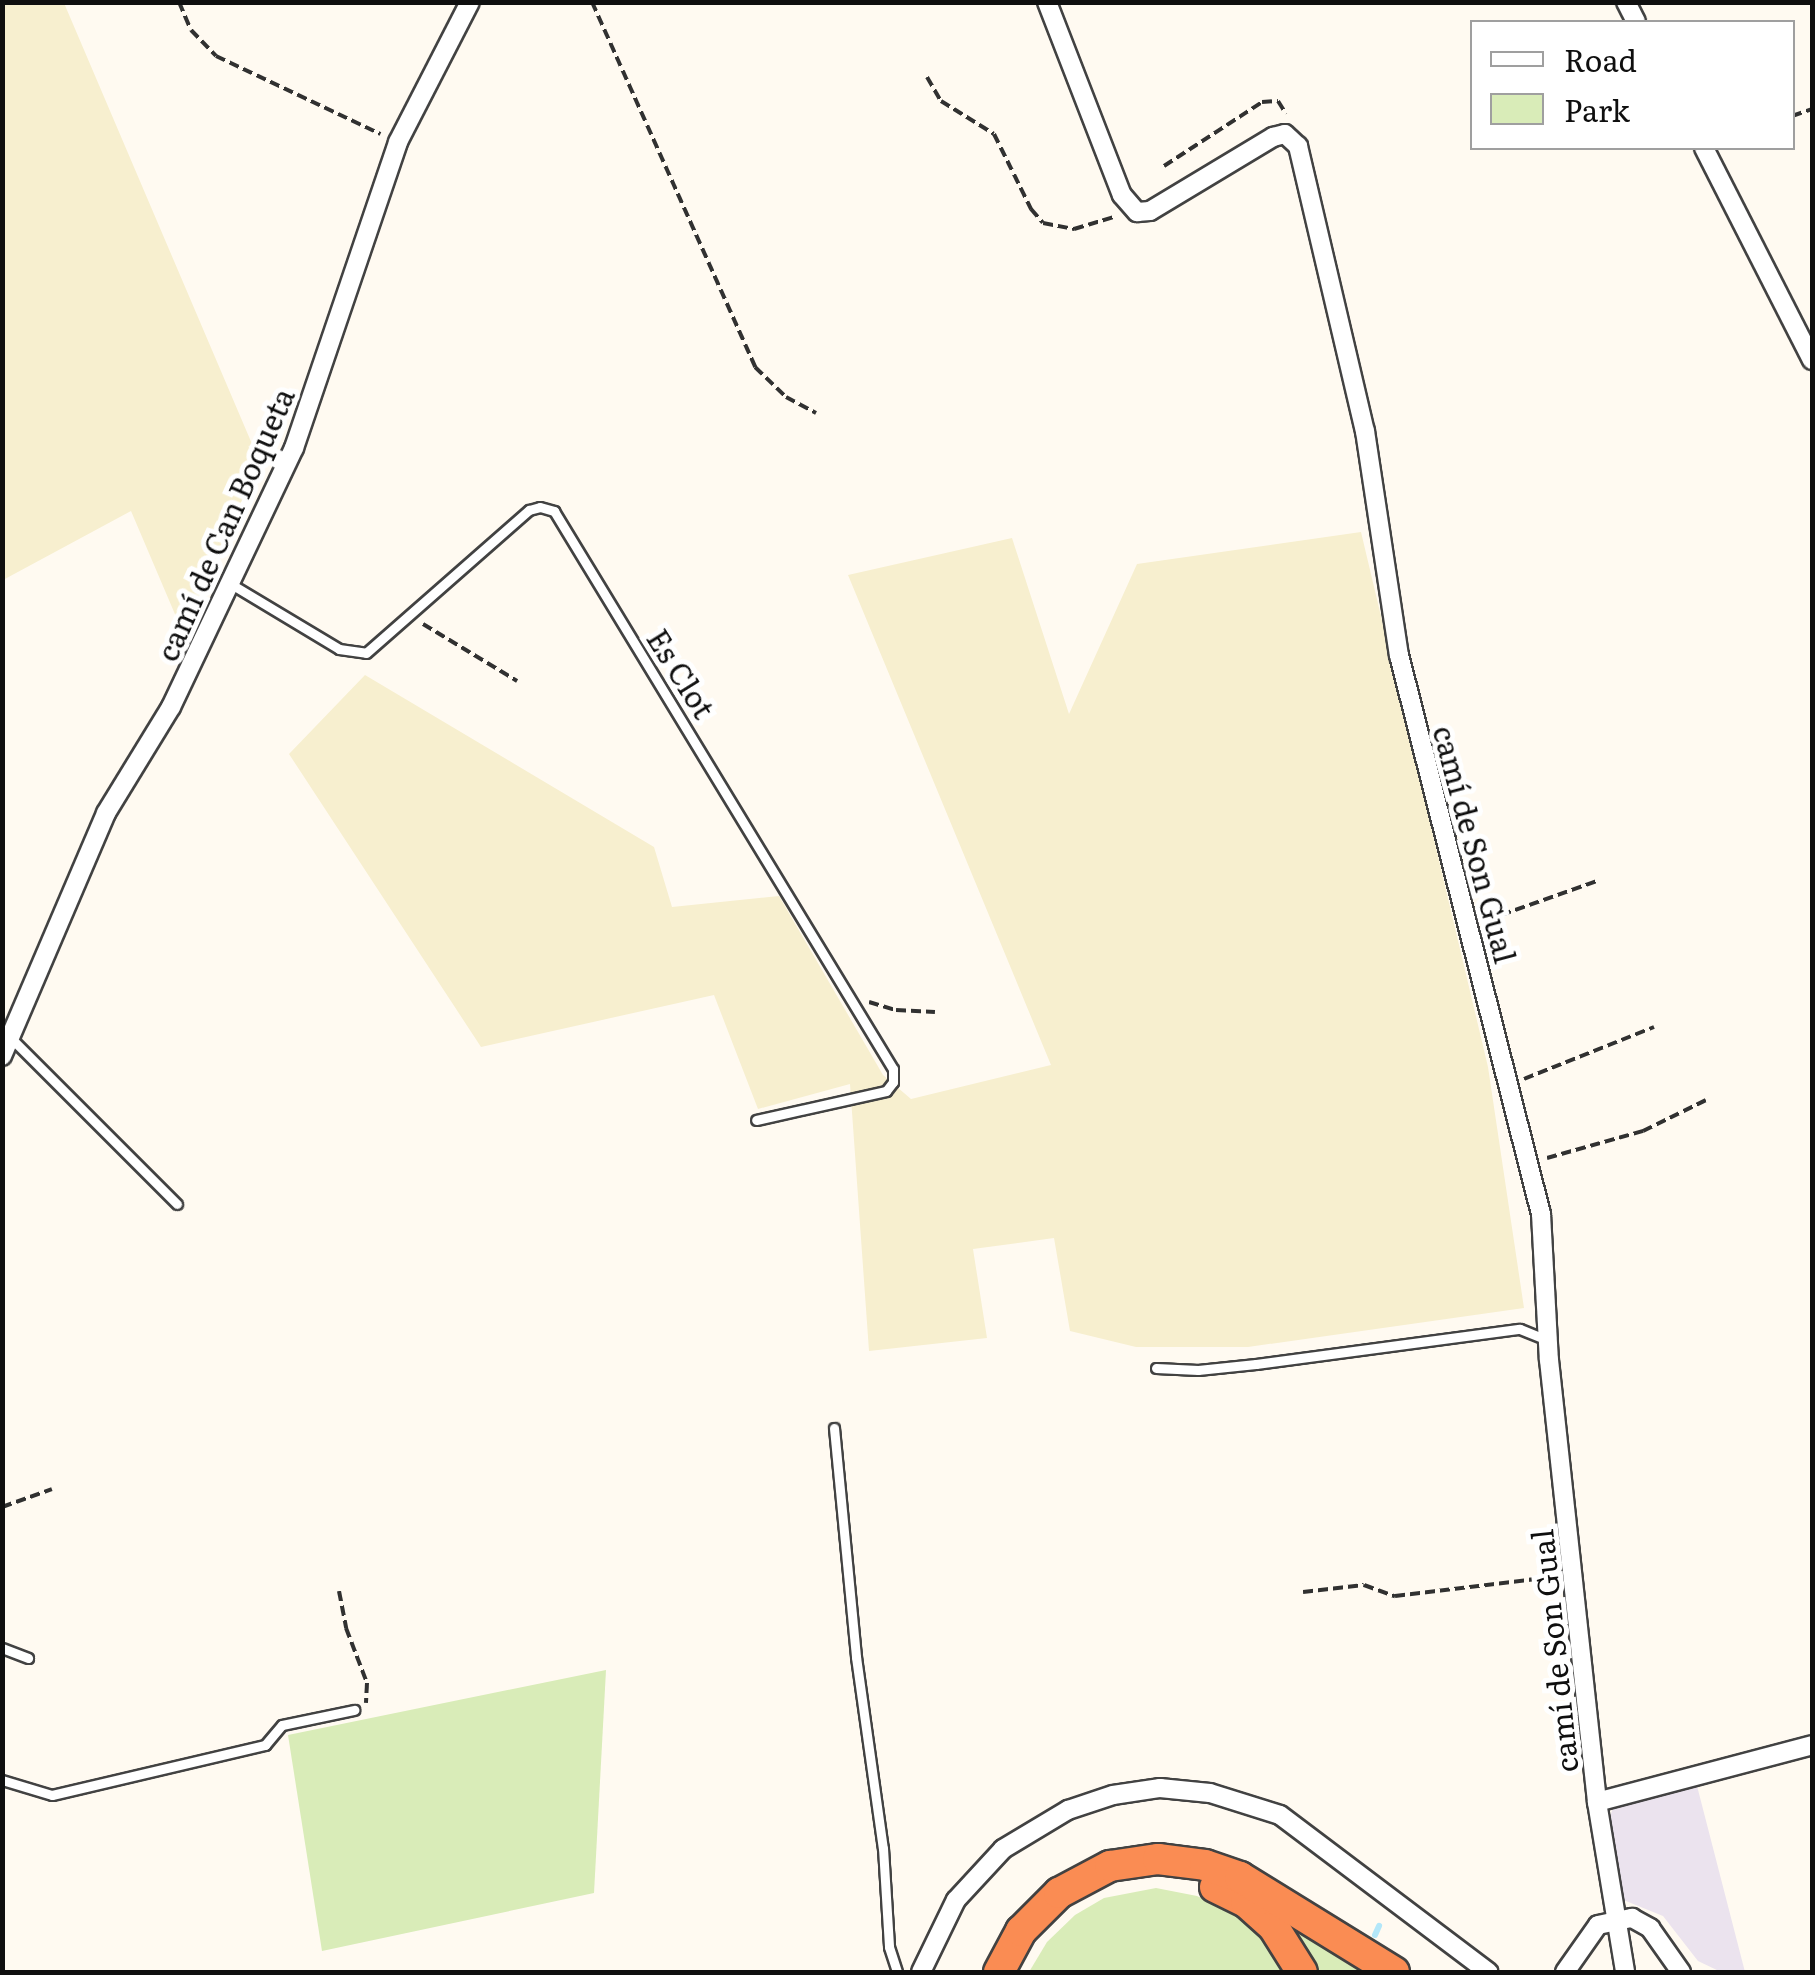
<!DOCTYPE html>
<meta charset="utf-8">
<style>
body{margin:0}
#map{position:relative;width:1815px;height:1975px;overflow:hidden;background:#fffaf1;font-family:Literata,serif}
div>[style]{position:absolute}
.industrial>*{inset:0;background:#ebe3ee}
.farmland>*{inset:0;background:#f7efcf}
.green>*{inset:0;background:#d9ecb8}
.stream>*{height:6px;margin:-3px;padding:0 3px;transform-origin:3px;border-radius:3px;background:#b3e7f9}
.path>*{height:4px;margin-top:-2px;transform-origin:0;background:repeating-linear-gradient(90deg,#313131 0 10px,transparent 0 15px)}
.roads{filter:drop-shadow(2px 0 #424242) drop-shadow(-2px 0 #424242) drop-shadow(0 2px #424242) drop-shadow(0 -2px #424242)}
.lane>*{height:9px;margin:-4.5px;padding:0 4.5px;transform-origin:4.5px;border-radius:4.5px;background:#fff}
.street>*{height:18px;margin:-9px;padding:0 9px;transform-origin:9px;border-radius:9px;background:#fff}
.highway>*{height:30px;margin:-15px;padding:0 15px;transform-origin:15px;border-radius:15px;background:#fa8c53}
span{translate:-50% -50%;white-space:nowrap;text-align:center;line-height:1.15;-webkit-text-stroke:10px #fff;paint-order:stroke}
.street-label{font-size:30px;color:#0f0f0f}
.frame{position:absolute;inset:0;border:5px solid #0f0f0f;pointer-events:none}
.legend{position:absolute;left:1470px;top:20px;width:325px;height:130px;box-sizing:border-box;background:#fff;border:2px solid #9f9f9f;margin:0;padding:12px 18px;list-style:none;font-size:30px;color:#0f0f0f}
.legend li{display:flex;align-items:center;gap:20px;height:50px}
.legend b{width:50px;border:2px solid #9f9f9f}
</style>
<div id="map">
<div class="industrial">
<i style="clip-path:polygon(1696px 1782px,1745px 1972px,1721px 1972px,1698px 1961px,1663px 1916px,1621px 1899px,1608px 1823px,1614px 1805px)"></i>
</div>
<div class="farmland">
<i style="clip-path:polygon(3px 2px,64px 3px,264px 472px,183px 633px,131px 511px,3px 580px)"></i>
<i style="clip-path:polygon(1361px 532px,1488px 1067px,1524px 1308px,1248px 1347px,1136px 1347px,1070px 1331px,1054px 1238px,973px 1249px,987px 1338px,869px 1351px,850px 1084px,758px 1109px,714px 995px,481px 1047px,289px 754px,365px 675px,654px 847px,672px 907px,779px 896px,883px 1075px,911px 1099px,1051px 1065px,848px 575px,1012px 538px,1069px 714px,1137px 564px)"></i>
</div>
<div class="green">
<i style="clip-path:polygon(606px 1670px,594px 1893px,322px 1951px,288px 1735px)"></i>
<i style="clip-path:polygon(1156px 1888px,1197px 1896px,1239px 1916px,1273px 1949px,1286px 1972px,1029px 1972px,1047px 1942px,1075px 1915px,1104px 1898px)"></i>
<i style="clip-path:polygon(1284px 1922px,1340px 1955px,1368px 1972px,1313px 1972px)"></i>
</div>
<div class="stream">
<i style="left:1375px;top:1935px;width:10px;rotate:-66deg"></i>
</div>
<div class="path">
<i style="left:179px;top:2px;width:30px;rotate:67deg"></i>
<i style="left:191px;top:30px;width:36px;rotate:46deg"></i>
<i style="left:216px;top:56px;width:182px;rotate:25.4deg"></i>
<i style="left:592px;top:2px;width:400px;rotate:65.9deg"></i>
<i style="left:755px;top:367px;width:43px;rotate:44.1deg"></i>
<i style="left:786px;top:397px;width:34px;rotate:28deg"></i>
<i style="left:927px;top:77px;width:28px;rotate:60deg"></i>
<i style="left:941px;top:101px;width:62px;rotate:31.9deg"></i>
<i style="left:994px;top:134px;width:84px;rotate:63.7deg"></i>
<i style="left:1031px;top:209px;width:18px;rotate:49deg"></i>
<i style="left:1043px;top:223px;width:32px;rotate:11deg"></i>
<i style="left:1074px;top:229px;width:42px;rotate:-16.7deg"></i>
<i style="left:1792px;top:116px;width:21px;rotate:-19deg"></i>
<i style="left:1164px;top:166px;width:117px;rotate:-33.1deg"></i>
<i style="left:1262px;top:102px;width:16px;rotate:-4deg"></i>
<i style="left:1278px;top:101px;width:15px;rotate:58deg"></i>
<i style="left:423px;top:624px;width:110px;rotate:31.2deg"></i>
<i style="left:1487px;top:920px;width:117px;rotate:-19.5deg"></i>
<i style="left:869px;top:1002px;width:28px;rotate:17deg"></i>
<i style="left:896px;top:1010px;width:39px;rotate:3deg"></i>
<i style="left:1524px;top:1079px;width:140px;rotate:-21.8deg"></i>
<i style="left:1547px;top:1158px;width:100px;rotate:-15.7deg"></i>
<i style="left:1643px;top:1131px;width:70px;rotate:-26.2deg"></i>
<i style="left:2px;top:1507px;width:53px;rotate:-19.8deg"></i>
<i style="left:339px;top:1591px;width:38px;rotate:79deg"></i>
<i style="left:346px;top:1628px;width:59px;rotate:69.1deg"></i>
<i style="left:367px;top:1683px;width:20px;rotate:93deg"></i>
<i style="left:1303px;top:1592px;width:61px;rotate:-6.5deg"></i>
<i style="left:1364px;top:1585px;width:33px;rotate:20deg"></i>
<i style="left:1395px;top:1596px;width:159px;rotate:-6.9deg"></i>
</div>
<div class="roads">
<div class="lane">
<i style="left:231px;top:584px;width:126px;rotate:31deg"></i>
<i style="left:339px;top:649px;width:27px;rotate:8deg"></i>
<i style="left:366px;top:653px;width:217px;rotate:-41.3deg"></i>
<i style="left:529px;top:510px;width:11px;rotate:-15deg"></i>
<i style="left:540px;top:507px;width:15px;rotate:16deg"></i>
<i style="left:554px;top:511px;width:653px;rotate:58.72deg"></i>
<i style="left:893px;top:1069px;width:13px;rotate:90deg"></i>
<i style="left:893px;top:1082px;width:11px;rotate:128deg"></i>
<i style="left:886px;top:1091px;width:133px;rotate:167.4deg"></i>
<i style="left:10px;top:1037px;width:236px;rotate:45deg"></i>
<i style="left:1156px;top:1368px;width:42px;rotate:2.7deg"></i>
<i style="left:1198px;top:1370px;width:58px;rotate:-5.9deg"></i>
<i style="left:1256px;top:1364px;width:266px;rotate:-7.6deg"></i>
<i style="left:1520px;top:1329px;width:27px;rotate:22deg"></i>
<i style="left:834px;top:1428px;width:230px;rotate:84.5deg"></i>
<i style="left:856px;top:1657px;width:193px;rotate:82deg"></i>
<i style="left:883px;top:1848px;width:99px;rotate:86.5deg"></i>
<i style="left:889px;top:1947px;width:26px;rotate:72deg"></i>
<i style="left:2px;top:1648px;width:28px;rotate:21deg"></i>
<i style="left:2px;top:1780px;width:52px;rotate:16.7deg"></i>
<i style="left:52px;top:1795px;width:219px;rotate:-13.2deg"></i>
<i style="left:265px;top:1745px;width:26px;rotate:-50deg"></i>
<i style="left:282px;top:1725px;width:74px;rotate:-11.8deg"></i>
</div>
<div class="street">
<i style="left:1047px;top:2px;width:207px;rotate:68.8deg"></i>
<i style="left:1122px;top:195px;width:23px;rotate:49deg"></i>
<i style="left:1137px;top:212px;width:13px;rotate:-4deg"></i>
<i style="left:1150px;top:211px;width:144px;rotate:-31deg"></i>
<i style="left:1273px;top:137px;width:12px;rotate:-14deg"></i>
<i style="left:1285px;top:134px;width:18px;rotate:43deg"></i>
<i style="left:1298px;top:146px;width:293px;rotate:76.8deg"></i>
<i style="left:1365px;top:431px;width:227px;rotate:81.4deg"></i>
<i style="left:1399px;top:655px;width:577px;rotate:75.75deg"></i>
<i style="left:1541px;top:1214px;width:146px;rotate:86.9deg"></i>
<i style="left:1549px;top:1360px;width:445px;rotate:83.8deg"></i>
<i style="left:1597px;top:1802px;width:172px;rotate:80.6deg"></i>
<i style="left:1626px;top:2px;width:22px;rotate:63deg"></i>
<i style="left:1704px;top:148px;width:238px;rotate:63deg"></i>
<i style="left:2px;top:1056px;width:264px;rotate:-66.8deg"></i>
<i style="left:106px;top:813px;width:124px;rotate:-58.5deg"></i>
<i style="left:171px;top:707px;width:287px;rotate:-64.6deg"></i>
<i style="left:294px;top:448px;width:323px;rotate:-71.2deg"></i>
<i style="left:398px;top:142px;width:157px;rotate:-62.8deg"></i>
<i style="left:1597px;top:1802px;width:222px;rotate:-14.8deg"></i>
<i style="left:921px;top:1972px;width:80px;rotate:-64.1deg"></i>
<i style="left:956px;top:1900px;width:69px;rotate:-47.3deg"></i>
<i style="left:1003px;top:1849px;width:76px;rotate:-31deg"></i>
<i style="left:1068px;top:1810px;width:47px;rotate:-18.4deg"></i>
<i style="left:1113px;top:1795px;width:48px;rotate:-8.5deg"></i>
<i style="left:1160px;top:1788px;width:50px;rotate:5.7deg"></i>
<i style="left:1210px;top:1793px;width:73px;rotate:17.4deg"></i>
<i style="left:1280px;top:1815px;width:261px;rotate:37deg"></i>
<i style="left:1565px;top:1972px;width:57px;rotate:-54.9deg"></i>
<i style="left:1598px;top:1925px;width:35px;rotate:-12deg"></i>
<i style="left:1632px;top:1918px;width:21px;rotate:29deg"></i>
<i style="left:1650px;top:1928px;width:54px;rotate:54.8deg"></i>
</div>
<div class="highway">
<i style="left:1215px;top:1887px;width:34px;rotate:26deg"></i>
<i style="left:1246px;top:1902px;width:36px;rotate:42deg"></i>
<i style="left:1273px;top:1926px;width:54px;rotate:57.8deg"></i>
<i style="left:999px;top:1972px;width:47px;rotate:-61.8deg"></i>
<i style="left:1021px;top:1931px;width:54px;rotate:-45deg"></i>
<i style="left:1059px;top:1893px;width:58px;rotate:-27.9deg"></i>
<i style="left:1110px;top:1866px;width:49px;rotate:-8.3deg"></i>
<i style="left:1158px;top:1859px;width:47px;rotate:7.3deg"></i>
<i style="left:1205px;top:1865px;width:37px;rotate:19deg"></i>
<i style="left:1240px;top:1877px;width:181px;rotate:31.7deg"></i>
</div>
</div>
<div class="street-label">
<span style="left:224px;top:524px;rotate:-66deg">camí de Can Boqueta</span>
<span style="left:682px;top:673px;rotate:58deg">Es Clot</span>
<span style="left:1476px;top:844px;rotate:75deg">camí de Son Gual</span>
<span style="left:1553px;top:1651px;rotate:-96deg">camí de Son Gual</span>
</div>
<div class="frame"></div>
<ul class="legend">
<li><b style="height:12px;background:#fff"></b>Road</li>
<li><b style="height:28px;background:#d9ecb8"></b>Park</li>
</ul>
</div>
